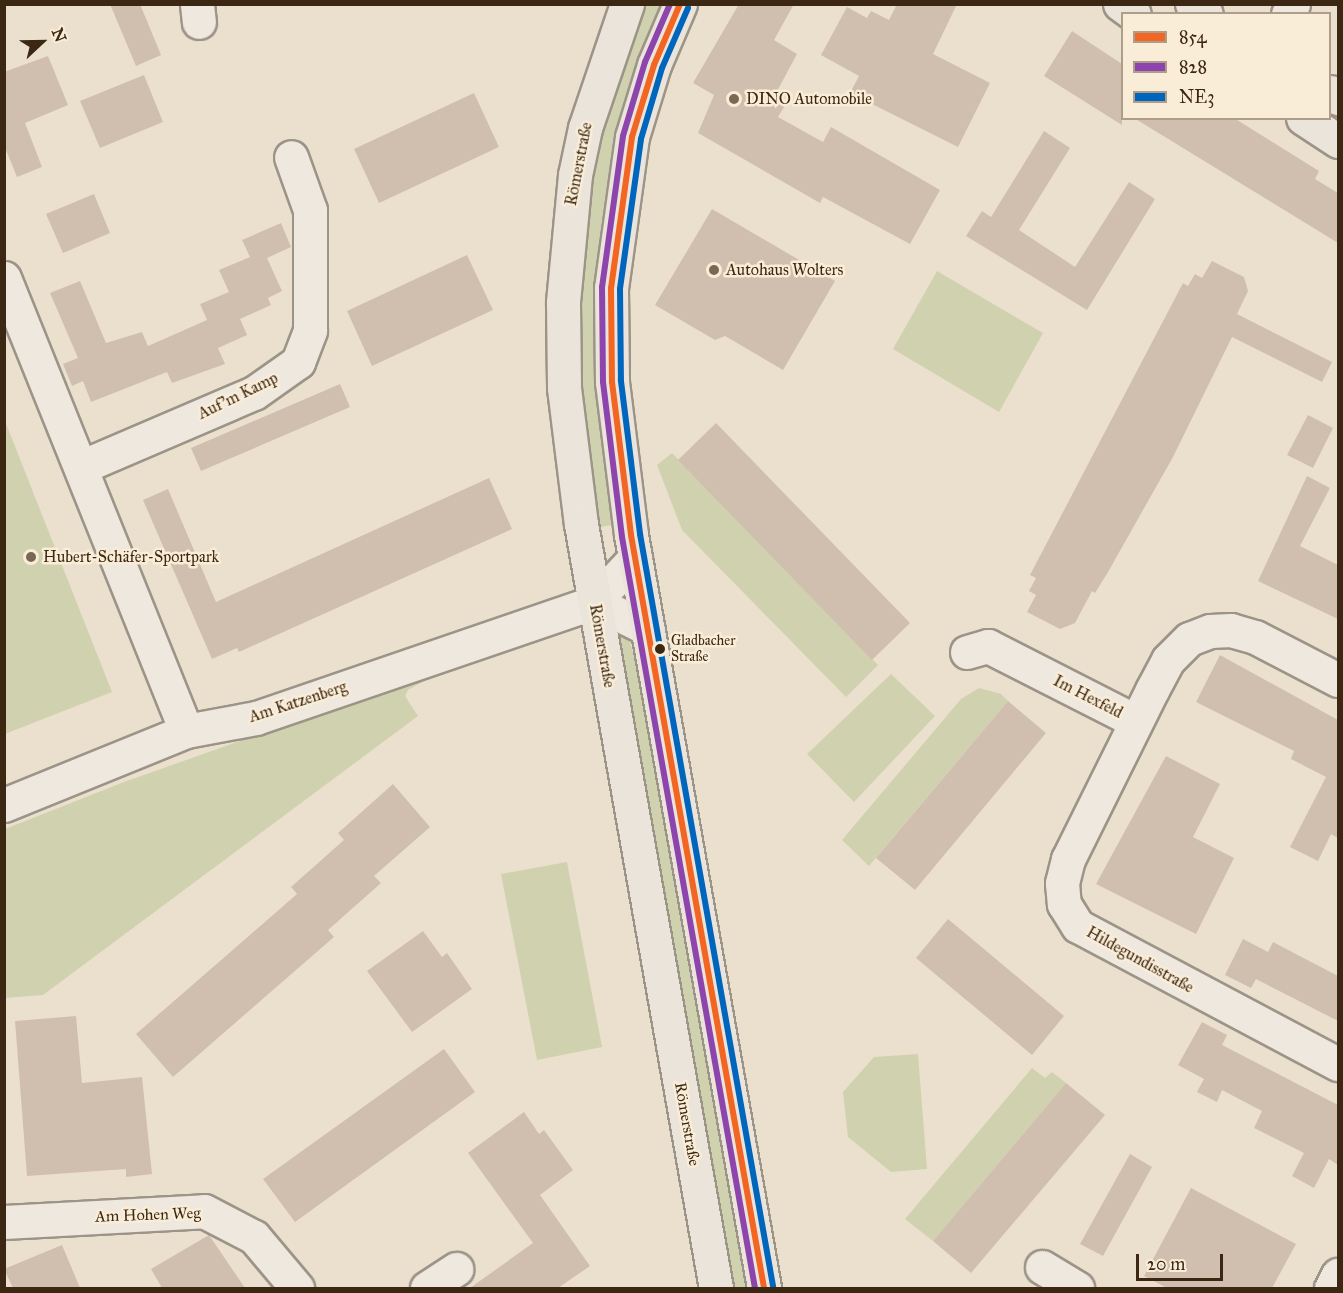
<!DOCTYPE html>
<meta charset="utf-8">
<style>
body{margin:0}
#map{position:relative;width:1343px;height:1293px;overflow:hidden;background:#ebe0ce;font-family:"IM FELL Great Primer",serif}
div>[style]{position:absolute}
.green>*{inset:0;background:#d0d1af}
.building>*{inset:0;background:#d0bfaf}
.roads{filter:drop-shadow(2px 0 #9c9487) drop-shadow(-2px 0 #9c9487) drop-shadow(0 2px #9c9487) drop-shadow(0 -2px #9c9487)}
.minor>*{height:33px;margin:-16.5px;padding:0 16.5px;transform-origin:16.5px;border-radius:16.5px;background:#eee8df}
.major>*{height:33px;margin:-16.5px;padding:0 16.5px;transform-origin:16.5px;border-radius:16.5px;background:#ebe4da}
.bus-1>*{height:6px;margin:-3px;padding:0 3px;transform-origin:3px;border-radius:3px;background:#f26522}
.bus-2>*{height:6px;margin:-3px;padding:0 3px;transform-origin:3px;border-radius:3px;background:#8e44ad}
.bus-3>*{height:6px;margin:-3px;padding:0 3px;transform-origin:3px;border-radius:3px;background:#0065bd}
.dots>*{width:16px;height:16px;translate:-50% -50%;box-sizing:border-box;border:3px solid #faedd7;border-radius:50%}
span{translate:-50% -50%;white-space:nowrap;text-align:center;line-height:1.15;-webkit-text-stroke:5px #faedd7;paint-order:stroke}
.bus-label{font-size:14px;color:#3c2713}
.left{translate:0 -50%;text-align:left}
.poi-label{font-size:16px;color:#3c2713}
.street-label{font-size:16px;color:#3c2713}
.frame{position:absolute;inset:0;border:6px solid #3c2713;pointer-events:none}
.legend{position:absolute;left:1121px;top:12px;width:210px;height:108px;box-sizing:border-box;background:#faedd7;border:2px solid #ae9e89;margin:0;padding:8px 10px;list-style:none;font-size:18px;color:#3c2713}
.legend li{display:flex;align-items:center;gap:12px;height:30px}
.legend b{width:30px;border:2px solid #ae9e89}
.north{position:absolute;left:12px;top:12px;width:60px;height:60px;-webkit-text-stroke:4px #faedd7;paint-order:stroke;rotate:68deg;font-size:16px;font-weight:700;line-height:24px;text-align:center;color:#3c2713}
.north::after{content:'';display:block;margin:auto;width:21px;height:27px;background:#3c2713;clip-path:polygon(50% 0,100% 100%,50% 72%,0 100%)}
.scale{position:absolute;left:1136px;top:1254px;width:87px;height:27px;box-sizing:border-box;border:3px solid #3c2713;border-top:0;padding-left:8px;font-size:18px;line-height:21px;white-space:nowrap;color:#3c2713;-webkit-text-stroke:4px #faedd7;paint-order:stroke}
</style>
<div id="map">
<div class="green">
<i style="clip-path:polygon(642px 5px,662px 5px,617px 133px,601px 225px,596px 385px,612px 525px,596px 528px,580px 387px,578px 301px,582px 222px,600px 129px)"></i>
<i style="clip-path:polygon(937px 271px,1043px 333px,999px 412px,893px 349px)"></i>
<i style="clip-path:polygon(5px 421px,112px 692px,5px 734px)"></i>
<i style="clip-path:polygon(672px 453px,878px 665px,846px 697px,682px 530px,657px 465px)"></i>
<i style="clip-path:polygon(617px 629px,626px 629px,639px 672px,749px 1288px,732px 1288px)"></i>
<i style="clip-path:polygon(432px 673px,433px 676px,408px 690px,405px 696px,418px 716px,43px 995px,5px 998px,5px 829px,124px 782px)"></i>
<i style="clip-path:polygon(891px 674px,935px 716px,854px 802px,807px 754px)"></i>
<i style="clip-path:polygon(979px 688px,1001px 694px,1008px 701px,869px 866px,842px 840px,961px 699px)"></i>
<i style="clip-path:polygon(567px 862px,602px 1047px,537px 1060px,501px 874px)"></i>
<i style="clip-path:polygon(918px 1054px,927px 1169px,891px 1172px,848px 1137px,843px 1092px,874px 1057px)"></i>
<i style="clip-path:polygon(1032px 1068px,1045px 1078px,1052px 1072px,1066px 1083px,933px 1241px,905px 1219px)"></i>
</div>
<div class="building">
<i style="clip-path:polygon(110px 4px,140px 4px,161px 55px,136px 66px)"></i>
<i style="clip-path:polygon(739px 4px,794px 4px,774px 40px,797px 54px,775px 95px,787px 102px,778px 117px,823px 142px,831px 127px,940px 190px,910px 244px,823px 197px,820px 203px,698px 133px,714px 95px,693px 83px)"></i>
<i style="clip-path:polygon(897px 4px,957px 4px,933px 54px,990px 83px,958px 147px,850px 93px,859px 76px,821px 55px,847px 7px,867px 18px,871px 11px,889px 20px)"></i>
<i style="clip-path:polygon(1072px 31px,1122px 64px,1122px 125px,1044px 76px)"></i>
<i style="clip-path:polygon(48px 56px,68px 105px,25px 123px,42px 167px,17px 177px,4px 145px,4px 72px)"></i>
<i style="clip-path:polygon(144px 75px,163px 122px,100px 148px,80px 101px)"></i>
<i style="clip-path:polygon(474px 93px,499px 147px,379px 203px,354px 149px)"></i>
<i style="clip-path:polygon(1134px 118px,1234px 118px,1319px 171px,1315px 179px,1338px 193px,1338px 243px)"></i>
<i style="clip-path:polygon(1044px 131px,1070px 148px,1019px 230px,1075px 267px,1129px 182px,1155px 199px,1087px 310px,966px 236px,982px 211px,991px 217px)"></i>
<i style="clip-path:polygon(94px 194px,110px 233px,63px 253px,46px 214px)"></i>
<i style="clip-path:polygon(712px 209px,835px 281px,783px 370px,725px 336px,715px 340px,655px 305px)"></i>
<i style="clip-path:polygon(281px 223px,291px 247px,267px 258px,282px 291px,268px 298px,271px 305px,240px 319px,247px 335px,218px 348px,225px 364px,172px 383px,167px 372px,91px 402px,83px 381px,72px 386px,63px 364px,78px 358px,50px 293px,80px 281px,106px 343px,142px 332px,148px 346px,207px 320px,200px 304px,229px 292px,219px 270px,250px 257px,242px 240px)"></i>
<i style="clip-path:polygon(467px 255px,493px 310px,372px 366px,347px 311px)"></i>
<i style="clip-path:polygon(1212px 261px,1244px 277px,1248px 291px,1237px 314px,1332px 362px,1322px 382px,1232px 337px,1173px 457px,1108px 572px,1095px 593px,1092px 591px,1075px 623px,1060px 629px,1027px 612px,1036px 595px,1029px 591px,1036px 578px,1030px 575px,1183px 283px,1188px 286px,1195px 274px,1202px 278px)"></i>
<i style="clip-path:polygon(340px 384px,350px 407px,201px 471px,191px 448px)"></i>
<i style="clip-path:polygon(1308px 415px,1333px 428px,1313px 468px,1287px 455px)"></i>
<i style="clip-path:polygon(716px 423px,910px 623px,872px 660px,678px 460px)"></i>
<i style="clip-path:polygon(1307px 476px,1330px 488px,1300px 546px,1338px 565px,1338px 619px,1258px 581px)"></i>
<i style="clip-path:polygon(489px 478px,512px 529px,239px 652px,237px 648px,212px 659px,143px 500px,168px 489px,216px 602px)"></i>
<i style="clip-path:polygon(1220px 655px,1338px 720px,1338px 838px,1331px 834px,1318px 861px,1290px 847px,1326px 777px,1291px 759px,1294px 751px,1196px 702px)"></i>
<i style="clip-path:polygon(1008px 701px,1046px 733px,915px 890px,876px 858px)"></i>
<i style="clip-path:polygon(1166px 756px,1220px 784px,1193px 837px,1234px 858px,1196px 934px,1096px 884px)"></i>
<i style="clip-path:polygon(393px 784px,430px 827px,374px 876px,381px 883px,328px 930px,334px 937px,173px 1077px,136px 1034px,297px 894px,291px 887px,344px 840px,338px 833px)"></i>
<i style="clip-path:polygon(948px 919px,1064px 1016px,1032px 1055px,916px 958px)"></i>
<i style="clip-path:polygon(423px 931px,442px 957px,447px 953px,472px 989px,412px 1032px,367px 971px)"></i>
<i style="clip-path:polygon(1243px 939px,1268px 952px,1273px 942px,1338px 976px,1338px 1021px,1256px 979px,1251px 988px,1225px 975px)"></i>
<i style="clip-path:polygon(76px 1016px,82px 1083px,142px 1077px,152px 1174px,126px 1177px,126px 1169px,27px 1176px,15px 1021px)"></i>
<i style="clip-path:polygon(1202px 1022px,1227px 1035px,1222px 1045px,1338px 1105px,1338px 1165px,1329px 1159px,1314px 1188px,1292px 1176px,1304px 1153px,1254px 1128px,1262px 1111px,1222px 1090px,1217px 1102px,1197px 1092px,1204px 1079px,1178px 1065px)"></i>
<i style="clip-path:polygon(444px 1049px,475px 1092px,295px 1222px,263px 1179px)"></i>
<i style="clip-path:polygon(1066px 1083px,1105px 1115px,971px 1273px,933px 1241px)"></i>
<i style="clip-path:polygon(524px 1112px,539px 1134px,544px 1130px,573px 1170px,540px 1195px,590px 1266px,558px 1288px,470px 1288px,533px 1243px,468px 1153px)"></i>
<i style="clip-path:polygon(1130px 1154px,1152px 1167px,1103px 1256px,1080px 1244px)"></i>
<i style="clip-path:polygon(1191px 1188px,1296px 1244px,1272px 1288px,1167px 1288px,1144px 1276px)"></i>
<i style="clip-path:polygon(209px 1235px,245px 1288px,162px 1288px,151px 1269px)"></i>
<i style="clip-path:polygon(62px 1245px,80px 1288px,13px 1288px,4px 1269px)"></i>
</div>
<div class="roads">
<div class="minor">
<i style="left:197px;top:4px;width:18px;rotate:84deg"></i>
<i style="left:1288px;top:14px;width:11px;rotate:-63deg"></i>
<i style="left:4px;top:278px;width:488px;rotate:68.1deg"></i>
<i style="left:81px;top:467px;width:188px;rotate:-23.2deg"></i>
<i style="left:254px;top:393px;width:54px;rotate:-35.2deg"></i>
<i style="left:298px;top:362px;width:34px;rotate:-69deg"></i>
<i style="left:310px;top:330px;width:120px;rotate:-90deg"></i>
<i style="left:310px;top:210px;width:56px;rotate:-109.7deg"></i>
<i style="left:594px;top:602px;width:60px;rotate:26.6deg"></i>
<i style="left:967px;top:652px;width:22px;rotate:-16deg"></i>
<i style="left:988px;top:646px;width:165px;rotate:27deg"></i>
<i style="left:1338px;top:680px;width:93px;rotate:-152.6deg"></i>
<i style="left:1255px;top:637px;width:25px;rotate:-164deg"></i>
<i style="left:1231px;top:630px;width:21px;rotate:177deg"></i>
<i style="left:1210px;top:631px;width:22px;rotate:159deg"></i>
<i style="left:1189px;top:639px;width:30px;rotate:135deg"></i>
<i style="left:1168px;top:660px;width:34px;rotate:118deg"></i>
<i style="left:1152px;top:690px;width:189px;rotate:116.4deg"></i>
<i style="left:1068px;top:859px;width:25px;rotate:104deg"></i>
<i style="left:1062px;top:883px;width:21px;rotate:85deg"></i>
<i style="left:1064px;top:904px;width:26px;rotate:58deg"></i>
<i style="left:1078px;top:926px;width:294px;rotate:28deg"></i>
<i style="left:4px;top:805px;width:196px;rotate:-22.1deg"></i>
<i style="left:186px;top:731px;width:71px;rotate:-10.5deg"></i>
<i style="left:256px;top:718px;width:357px;rotate:-18.9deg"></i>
<i style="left:594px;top:602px;width:60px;rotate:-47deg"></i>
<i style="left:4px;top:1222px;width:200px;rotate:-3.1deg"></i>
<i style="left:204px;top:1211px;width:56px;rotate:27.5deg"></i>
<i style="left:254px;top:1237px;width:67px;rotate:49.9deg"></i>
<i style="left:1042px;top:1267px;width:41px;rotate:31deg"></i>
<i style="left:427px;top:1288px;width:35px;rotate:-33deg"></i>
<i style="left:1331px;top:1288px;width:15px;rotate:-62deg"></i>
</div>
<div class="major">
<i style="left:627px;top:4px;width:131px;rotate:108.7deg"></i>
<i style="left:585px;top:128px;width:48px;rotate:102deg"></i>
<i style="left:575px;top:175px;width:129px;rotate:95.4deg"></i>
<i style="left:563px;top:303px;width:85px;rotate:89.3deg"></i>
<i style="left:564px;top:388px;width:137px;rotate:82.9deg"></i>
<i style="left:581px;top:524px;width:776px;rotate:79.98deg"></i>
<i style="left:680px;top:4px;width:66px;rotate:113.1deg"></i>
<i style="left:654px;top:65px;width:75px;rotate:107deg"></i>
<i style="left:632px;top:137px;width:152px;rotate:97.9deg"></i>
<i style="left:611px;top:288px;width:94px;rotate:89.4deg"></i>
<i style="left:612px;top:382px;width:154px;rotate:82.9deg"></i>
<i style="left:631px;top:535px;width:765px;rotate:79.98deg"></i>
<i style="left:1120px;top:4px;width:17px;rotate:36deg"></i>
<i style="left:1192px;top:4px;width:17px;rotate:36deg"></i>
<i style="left:1330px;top:92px;width:10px;rotate:37deg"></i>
<i style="left:1303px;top:118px;width:42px;rotate:33.3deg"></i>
</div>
</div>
<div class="bus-1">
<i style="left:680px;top:4px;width:66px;rotate:113.1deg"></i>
<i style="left:654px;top:65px;width:75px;rotate:107deg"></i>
<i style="left:632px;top:137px;width:152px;rotate:97.9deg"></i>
<i style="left:611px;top:288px;width:94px;rotate:89.4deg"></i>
<i style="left:612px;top:382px;width:154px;rotate:82.9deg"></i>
<i style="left:631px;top:535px;width:765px;rotate:79.98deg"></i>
</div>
<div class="bus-2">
<i style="left:670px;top:4px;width:63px;rotate:113.3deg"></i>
<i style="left:645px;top:62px;width:77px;rotate:106.6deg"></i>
<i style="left:623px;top:136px;width:152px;rotate:97.9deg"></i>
<i style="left:602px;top:287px;width:95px;rotate:89.4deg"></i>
<i style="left:603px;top:382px;width:156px;rotate:83deg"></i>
<i style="left:622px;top:537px;width:763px;rotate:79.96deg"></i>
</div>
<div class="bus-3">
<i style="left:688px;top:8px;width:65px;rotate:113.4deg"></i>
<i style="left:662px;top:68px;width:74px;rotate:106.5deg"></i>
<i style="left:641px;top:139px;width:151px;rotate:98deg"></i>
<i style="left:620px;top:289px;width:92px;rotate:89.4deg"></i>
<i style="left:621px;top:381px;width:154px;rotate:82.9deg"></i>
<i style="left:640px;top:534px;width:764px;rotate:79.97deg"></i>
</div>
<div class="dots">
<i style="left:734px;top:99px;background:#796854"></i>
<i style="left:714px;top:270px;background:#796854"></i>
<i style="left:31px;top:557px;background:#796854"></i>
<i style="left:660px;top:649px;background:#3c2713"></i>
</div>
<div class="bus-label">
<span class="left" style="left:671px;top:649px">Gladbacher<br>Straße</span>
</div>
<div class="poi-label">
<span class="left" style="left:746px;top:99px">DINO Automobile</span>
<span class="left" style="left:726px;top:270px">Autohaus Wolters</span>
<span class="left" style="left:43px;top:557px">Hubert-Schäfer-Sportpark</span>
</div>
<div class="street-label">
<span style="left:579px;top:164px;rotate:-79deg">Römerstraße</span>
<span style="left:238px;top:396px;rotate:-26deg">Auf'm Kamp</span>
<span style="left:602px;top:646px;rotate:80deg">Römerstraße</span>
<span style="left:1088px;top:697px;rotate:27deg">Im Hexfeld</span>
<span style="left:298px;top:702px;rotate:-18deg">Am Katzenberg</span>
<span style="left:1140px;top:960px;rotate:29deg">Hildegundisstraße</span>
<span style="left:687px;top:1124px;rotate:80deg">Römerstraße</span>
<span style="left:148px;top:1215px;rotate:-2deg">Am Hohen Weg</span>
</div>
<div class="frame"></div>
<ul class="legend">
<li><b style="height:8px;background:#f26522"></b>854</li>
<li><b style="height:8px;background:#8e44ad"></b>828</li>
<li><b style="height:8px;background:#0065bd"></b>NE3</li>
</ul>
<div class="north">N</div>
<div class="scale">20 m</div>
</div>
